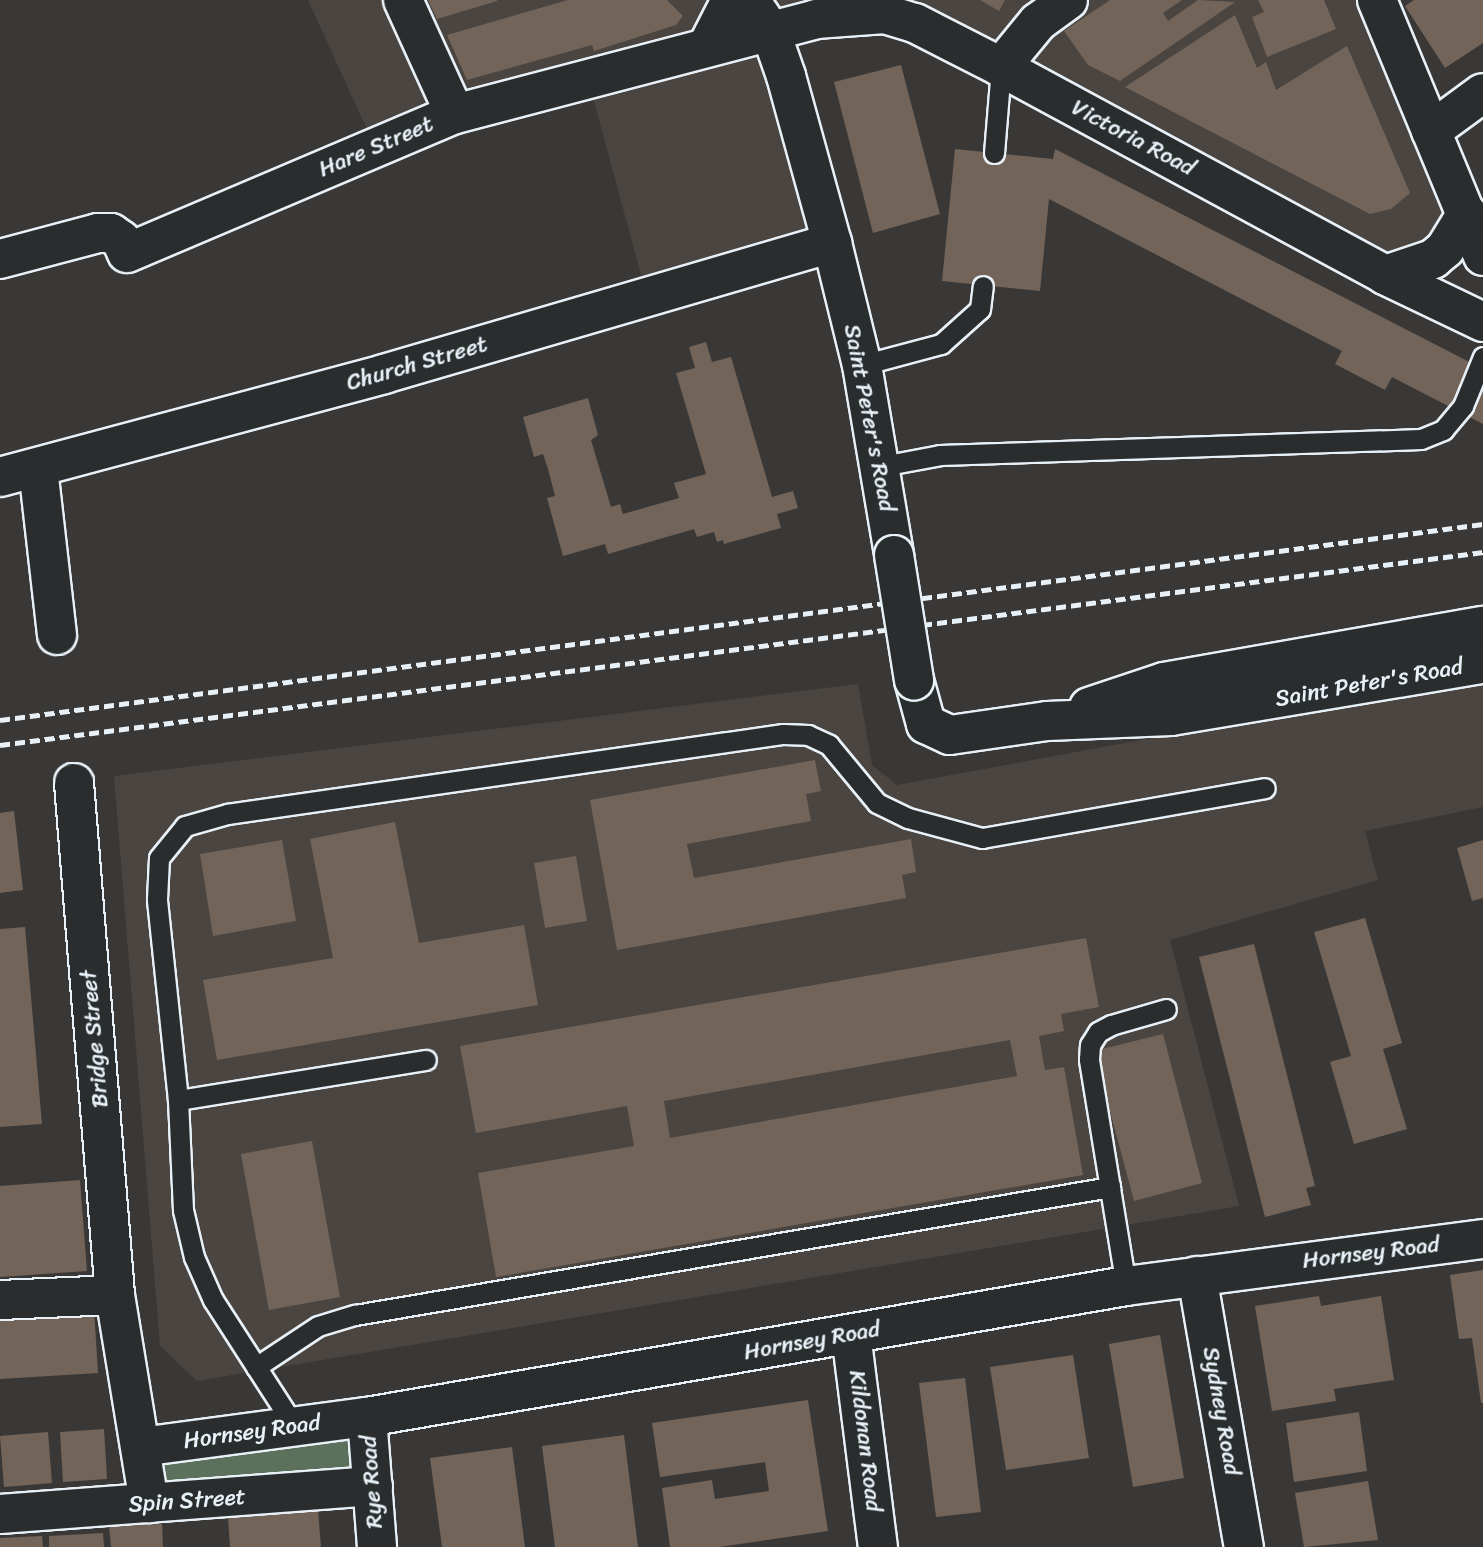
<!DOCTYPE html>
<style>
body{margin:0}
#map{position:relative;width:1483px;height:1547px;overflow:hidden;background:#393837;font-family:Sriracha,sans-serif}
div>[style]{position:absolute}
.built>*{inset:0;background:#4a4541}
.green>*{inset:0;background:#5b715c}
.building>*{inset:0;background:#736459}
.roads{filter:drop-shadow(2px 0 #e8f1f8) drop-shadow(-2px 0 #e8f1f8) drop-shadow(0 2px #e8f1f8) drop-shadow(0 -2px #e8f1f8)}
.service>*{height:19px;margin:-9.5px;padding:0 9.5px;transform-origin:9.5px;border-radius:9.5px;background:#2a2d2e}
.minor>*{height:38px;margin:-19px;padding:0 19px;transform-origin:19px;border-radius:19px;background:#2a2d2e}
.secondary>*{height:38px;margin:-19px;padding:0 19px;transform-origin:19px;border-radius:19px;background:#2a2d2e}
.rail>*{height:5px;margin-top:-2.5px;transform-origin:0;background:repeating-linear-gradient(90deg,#e8f1f8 0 10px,transparent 0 15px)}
.bridges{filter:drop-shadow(2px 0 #e8f1f8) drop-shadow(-2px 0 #e8f1f8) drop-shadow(0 2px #e8f1f8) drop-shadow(0 -2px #e8f1f8)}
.secondary-bridge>*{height:38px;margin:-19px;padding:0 19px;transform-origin:19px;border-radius:19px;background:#2a2d2e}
span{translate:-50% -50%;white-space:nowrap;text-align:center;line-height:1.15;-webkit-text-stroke:6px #2a2d2e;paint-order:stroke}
.street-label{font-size:23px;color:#e8f1f8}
</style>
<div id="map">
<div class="built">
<i style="clip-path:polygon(308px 0,1377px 0,1467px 213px,1385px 275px,915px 23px,770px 30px,832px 243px,647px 297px,588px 79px,375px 147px)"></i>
<i style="clip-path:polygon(1483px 677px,1483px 807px,1365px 831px,1378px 880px,1170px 940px,1239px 1206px,197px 1381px,160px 1346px,114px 776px,858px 684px,872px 765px,897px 785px)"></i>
</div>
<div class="green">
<i style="clip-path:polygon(367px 1417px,373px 1486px,149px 1503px,141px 1447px)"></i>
</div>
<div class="building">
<i style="clip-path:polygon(428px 0,497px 0,497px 1px,437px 19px)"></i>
<i style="clip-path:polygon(568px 0,667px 0,683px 16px,676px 25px,594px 51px,592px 45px,467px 80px,447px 35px)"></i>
<i style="clip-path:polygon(980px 0,1005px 0,999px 11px)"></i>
<i style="clip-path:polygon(1110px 0,1182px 0,1163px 13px,1168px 21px,1198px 0,1235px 2px,1120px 81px,1088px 65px,1064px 31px)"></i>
<i style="clip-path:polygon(1258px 0,1324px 0,1336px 29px,1267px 57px,1252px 17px,1264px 12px)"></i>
<i style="clip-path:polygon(1414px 0,1483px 0,1483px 43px,1445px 68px,1405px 6px)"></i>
<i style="clip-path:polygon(1235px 15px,1257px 68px,1266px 62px,1276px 90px,1347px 46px,1410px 193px,1391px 209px,1370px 214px,1125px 87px)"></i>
<i style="clip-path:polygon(901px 65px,940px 214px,873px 233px,834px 82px)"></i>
<i style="clip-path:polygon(955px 149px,1053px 159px,1055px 149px,1483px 369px,1483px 424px,1392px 377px,1385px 390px,1335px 364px,1342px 351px,1049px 199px,1040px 291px,942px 281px)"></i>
<i style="clip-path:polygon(706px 342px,712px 362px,731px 357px,772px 497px,793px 491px,798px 508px,777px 514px,781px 528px,724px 544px,723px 540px,717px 542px,714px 532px,697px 537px,694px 529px,608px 554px,605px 544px,563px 556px,547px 498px,555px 496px,548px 469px,543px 454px,534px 457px,523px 417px,588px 398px,598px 435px,591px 440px,611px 507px,620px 504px,623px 514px,679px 498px,674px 483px,706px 474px,676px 373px,695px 368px,689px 347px)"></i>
<i style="clip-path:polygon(815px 760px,821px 791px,806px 794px,811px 821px,687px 844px,694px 878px,911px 839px,916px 872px,902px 875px,906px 898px,617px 950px,590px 800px)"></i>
<i style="clip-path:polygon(14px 811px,23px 890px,0 893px,0 813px)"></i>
<i style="clip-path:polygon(395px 822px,419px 943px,524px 925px,538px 1005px,217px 1060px,203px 980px,333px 958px,310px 839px)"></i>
<i style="clip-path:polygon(282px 840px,296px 921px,213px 936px,200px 854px)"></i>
<i style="clip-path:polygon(1483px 840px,1483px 898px,1472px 901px,1457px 848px)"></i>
<i style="clip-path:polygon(576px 856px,587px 921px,545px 928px,534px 863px)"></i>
<i style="clip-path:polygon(1365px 918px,1402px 1043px,1383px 1049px,1407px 1129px,1354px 1144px,1330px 1062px,1351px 1056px,1314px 932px)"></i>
<i style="clip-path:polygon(25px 927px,42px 1124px,0 1127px,0 929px)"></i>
<i style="clip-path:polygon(evenodd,1086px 938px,1099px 1007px,1061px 1014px,1064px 1031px,1039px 1036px,1045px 1070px,1064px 1067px,1083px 1175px,496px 1277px,478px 1173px,634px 1146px,627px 1106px,476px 1133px,460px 1046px,1086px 938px,1010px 1040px,1017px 1076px,670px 1138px,664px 1101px,1010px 1040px)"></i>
<i style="clip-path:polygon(1254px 944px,1315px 1186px,1306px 1188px,1311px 1205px,1265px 1217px,1199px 957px)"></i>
<i style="clip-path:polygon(1163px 1034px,1202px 1183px,1134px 1201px,1094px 1051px)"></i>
<i style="clip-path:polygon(312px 1141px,340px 1297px,269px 1310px,241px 1154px)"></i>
<i style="clip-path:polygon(80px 1180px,87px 1271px,0 1277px,0 1186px)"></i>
<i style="clip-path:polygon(1483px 1270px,1483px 1403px,1481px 1403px,1472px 1338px,1459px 1339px,1450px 1275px)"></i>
<i style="clip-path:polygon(1319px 1296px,1321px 1306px,1381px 1296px,1394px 1380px,1334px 1389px,1336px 1401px,1272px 1411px,1255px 1306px)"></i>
<i style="clip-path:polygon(94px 1309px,98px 1373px,0 1379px,0 1316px)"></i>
<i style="clip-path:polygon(1160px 1335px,1184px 1478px,1133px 1487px,1109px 1344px)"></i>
<i style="clip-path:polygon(1073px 1355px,1089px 1458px,1006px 1470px,990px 1367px)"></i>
<i style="clip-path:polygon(965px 1378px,981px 1512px,936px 1517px,919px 1383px)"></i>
<i style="clip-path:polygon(808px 1400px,828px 1531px,719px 1547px,670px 1547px,662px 1488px,712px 1480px,715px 1499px,769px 1491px,765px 1462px,660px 1477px,652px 1423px)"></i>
<i style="clip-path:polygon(1359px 1412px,1367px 1471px,1294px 1482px,1286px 1423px)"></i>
<i style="clip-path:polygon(104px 1429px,107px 1479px,63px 1482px,60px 1432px)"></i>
<i style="clip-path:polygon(48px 1432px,52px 1483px,4px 1487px,0 1436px)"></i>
<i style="clip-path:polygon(624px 1435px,638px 1547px,555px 1547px,542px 1446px)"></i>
<i style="clip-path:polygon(512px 1447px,525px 1547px,442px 1547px,430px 1458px)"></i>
<i style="clip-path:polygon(1368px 1481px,1378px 1540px,1304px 1547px,1295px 1493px)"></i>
<i style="clip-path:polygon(318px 1510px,321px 1547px,230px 1547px,228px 1517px)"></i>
<i style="clip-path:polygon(162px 1524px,163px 1547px,111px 1547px,109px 1526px)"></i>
<i style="clip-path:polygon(103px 1533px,104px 1547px,49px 1547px,49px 1536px)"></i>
<i style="clip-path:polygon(42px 1536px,43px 1547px,0 1547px,0 1538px)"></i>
</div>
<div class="roads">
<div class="service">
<i style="left:994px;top:153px;width:86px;rotate:-85.3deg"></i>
<i style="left:862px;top:365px;width:82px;rotate:-14.9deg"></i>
<i style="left:941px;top:344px;width:52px;rotate:-41.9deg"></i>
<i style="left:980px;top:309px;width:23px;rotate:-83deg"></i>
<i style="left:882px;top:466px;width:59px;rotate:-10.7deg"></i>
<i style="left:940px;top:455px;width:481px;rotate:-1.9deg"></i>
<i style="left:1421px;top:439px;width:24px;rotate:-22deg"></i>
<i style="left:1443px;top:430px;width:31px;rotate:-50deg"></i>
<i style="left:1463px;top:406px;width:53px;rotate:-67.8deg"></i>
<i style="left:178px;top:1100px;width:251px;rotate:-9.2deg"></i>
<i style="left:1126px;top:1286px;width:230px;rotate:-99.3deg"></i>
<i style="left:1089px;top:1059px;width:14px;rotate:-86deg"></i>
<i style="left:1090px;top:1045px;width:15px;rotate:-58deg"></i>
<i style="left:1098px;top:1032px;width:15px;rotate:-28deg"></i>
<i style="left:1111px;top:1025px;width:57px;rotate:-16.2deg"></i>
<i style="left:256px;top:1367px;width:74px;rotate:-33.5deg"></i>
<i style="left:318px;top:1326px;width:39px;rotate:-17deg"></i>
<i style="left:355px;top:1315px;width:766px;rotate:-9.62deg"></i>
<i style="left:295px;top:1427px;width:151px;rotate:-122.8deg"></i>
<i style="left:213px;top:1300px;width:47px;rotate:-113.8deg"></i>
<i style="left:194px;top:1257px;width:48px;rotate:-103.2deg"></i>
<i style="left:183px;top:1210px;width:110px;rotate:-92.6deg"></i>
<i style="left:178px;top:1100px;width:202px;rotate:-96deg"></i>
<i style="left:157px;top:899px;width:41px;rotate:-87.2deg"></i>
<i style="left:159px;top:858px;width:41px;rotate:-50.9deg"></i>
<i style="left:185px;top:826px;width:44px;rotate:-15.9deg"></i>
<i style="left:227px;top:814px;width:562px;rotate:-8.19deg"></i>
<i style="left:783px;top:734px;width:25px;rotate:2deg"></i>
<i style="left:808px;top:735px;width:23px;rotate:25deg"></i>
<i style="left:829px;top:745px;width:75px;rotate:50.4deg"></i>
<i style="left:877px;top:803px;width:34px;rotate:26deg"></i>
<i style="left:908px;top:818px;width:77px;rotate:15.1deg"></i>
<i style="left:982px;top:838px;width:287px;rotate:-10deg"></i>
</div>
<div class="minor">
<i style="left:403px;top:0;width:125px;rotate:65.5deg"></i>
<i style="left:1377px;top:0;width:277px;rotate:67.5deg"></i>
<i style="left:707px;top:47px;width:53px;rotate:-62.9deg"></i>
<i style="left:1001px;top:67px;width:58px;rotate:-50.6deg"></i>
<i style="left:1038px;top:22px;width:37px;rotate:-36deg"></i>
<i style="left:1431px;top:131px;width:64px;rotate:-36.2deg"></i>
<i style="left:0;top:259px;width:101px;rotate:-14.9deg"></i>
<i style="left:98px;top:233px;width:13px"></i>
<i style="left:111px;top:233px;width:12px;rotate:35deg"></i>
<i style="left:121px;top:240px;width:14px;rotate:65deg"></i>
<i style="left:127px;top:253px;width:356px;rotate:-23deg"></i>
<i style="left:455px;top:114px;width:373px;rotate:-14.7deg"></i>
<i style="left:816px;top:19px;width:69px;rotate:-4.1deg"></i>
<i style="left:885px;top:14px;width:31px;rotate:17deg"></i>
<i style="left:915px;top:23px;width:97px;rotate:27.1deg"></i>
<i style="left:1001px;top:67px;width:437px;rotate:28.4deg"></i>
<i style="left:1385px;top:275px;width:109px;rotate:25.6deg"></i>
<i style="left:1385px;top:275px;width:51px;rotate:-18.4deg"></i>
<i style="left:1433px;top:259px;width:16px;rotate:-40deg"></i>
<i style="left:1445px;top:249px;width:42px;rotate:-58.6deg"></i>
<i style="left:38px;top:468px;width:168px;rotate:83.5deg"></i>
<i style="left:0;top:477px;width:398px;rotate:-15deg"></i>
<i style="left:384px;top:374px;width:467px;rotate:-16.3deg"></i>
<i style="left:74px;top:783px;width:514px;rotate:85.42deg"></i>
<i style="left:115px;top:1295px;width:211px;rotate:80.7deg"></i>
<i style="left:1197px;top:1276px;width:275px;rotate:80.2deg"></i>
<i style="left:0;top:1300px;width:115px;rotate:-2.5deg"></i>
<i style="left:851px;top:1334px;width:215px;rotate:82.8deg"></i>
<i style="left:367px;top:1417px;width:130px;rotate:85.6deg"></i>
<i style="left:141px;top:1447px;width:228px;rotate:-7.6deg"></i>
<i style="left:367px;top:1417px;width:770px;rotate:-9.79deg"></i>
<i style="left:1126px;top:1286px;width:360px;rotate:-7.5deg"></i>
<i style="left:0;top:1514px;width:374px;rotate:-4.3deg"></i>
</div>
<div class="secondary">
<i style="left:750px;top:0;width:36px;rotate:56deg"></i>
<i style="left:770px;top:30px;width:49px;rotate:70.8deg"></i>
<i style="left:786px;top:76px;width:173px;rotate:74.6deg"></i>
<i style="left:832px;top:243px;width:126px;rotate:76.2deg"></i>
<i style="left:862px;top:365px;width:193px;rotate:80.4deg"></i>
<i style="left:914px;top:680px;width:46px;rotate:74.7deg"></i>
<i style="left:926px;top:724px;width:26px;rotate:25deg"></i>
<i style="left:950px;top:735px;width:98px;rotate:-8.2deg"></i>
<i style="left:1047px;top:721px;width:124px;rotate:-2.3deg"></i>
<i style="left:1171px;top:716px;width:316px;rotate:-9.5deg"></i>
<i style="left:1089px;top:707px;width:79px;rotate:-18.4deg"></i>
<i style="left:1164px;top:682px;width:324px;rotate:-10deg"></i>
</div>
</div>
<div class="rail">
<i style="left:0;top:720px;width:1496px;rotate:-7.53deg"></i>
<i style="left:0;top:745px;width:1496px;rotate:-7.41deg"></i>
</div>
<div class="bridges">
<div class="secondary-bridge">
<i style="left:894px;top:555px;width:127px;rotate:80.9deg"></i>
</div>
</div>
<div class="street-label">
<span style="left:1133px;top:138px;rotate:28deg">Victoria Road</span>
<span style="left:376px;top:147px;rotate:-23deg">Hare Street</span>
<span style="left:417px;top:364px;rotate:-16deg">Church Street</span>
<span style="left:869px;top:418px;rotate:79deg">Saint Peter's Road</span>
<span style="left:1369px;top:683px;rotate:-10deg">Saint Peter's Road</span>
<span style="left:95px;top:1039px;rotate:-95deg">Bridge Street</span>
<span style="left:1371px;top:1253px;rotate:-7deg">Hornsey Road</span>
<span style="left:812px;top:1341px;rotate:-10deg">Hornsey Road</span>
<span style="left:1221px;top:1411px;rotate:80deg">Sydney Road</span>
<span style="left:252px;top:1432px;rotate:-8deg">Hornsey Road</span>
<span style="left:865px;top:1441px;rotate:83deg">Kildonan Road</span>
<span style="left:372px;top:1482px;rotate:-94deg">Rye Road</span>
<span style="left:187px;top:1501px;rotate:-4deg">Spin Street</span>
</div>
</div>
